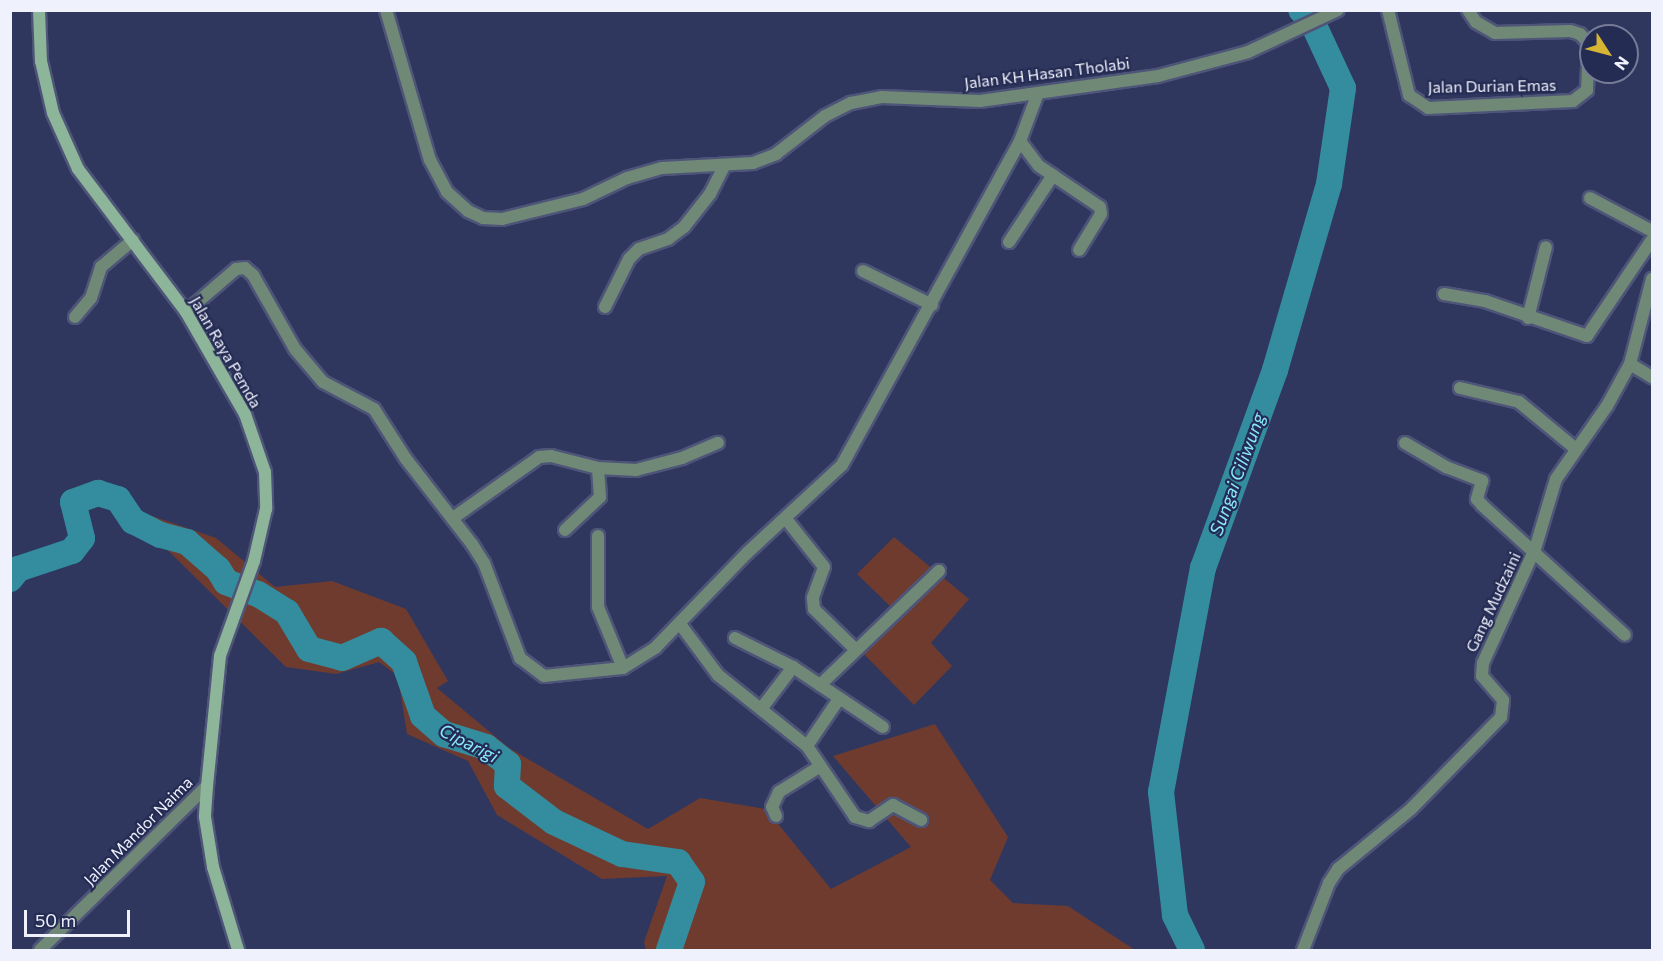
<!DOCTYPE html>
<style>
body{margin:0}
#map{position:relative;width:1663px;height:961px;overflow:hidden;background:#2f375f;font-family:Commissioner,sans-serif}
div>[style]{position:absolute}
.green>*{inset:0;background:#6f3b2f}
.river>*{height:26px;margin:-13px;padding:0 13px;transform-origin:13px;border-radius:13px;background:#348d9f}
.roads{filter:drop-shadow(2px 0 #4e5578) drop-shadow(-2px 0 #4e5578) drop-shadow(0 2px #4e5578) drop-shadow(0 -2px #4e5578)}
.minor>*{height:12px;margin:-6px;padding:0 6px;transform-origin:6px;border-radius:6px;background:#708977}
.secondary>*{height:12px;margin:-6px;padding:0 6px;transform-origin:6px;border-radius:6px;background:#8db599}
span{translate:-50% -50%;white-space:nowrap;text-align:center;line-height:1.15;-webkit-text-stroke:4.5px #252c53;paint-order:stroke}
.street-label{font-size:16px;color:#eff2fd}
.water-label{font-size:18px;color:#8ae8fd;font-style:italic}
.frame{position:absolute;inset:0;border:12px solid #eff2fd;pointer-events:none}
.north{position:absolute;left:1579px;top:24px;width:60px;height:60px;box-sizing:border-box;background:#252c53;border:2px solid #767b97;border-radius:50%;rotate:126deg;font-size:16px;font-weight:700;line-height:24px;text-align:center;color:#eff2fd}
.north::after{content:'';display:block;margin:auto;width:21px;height:27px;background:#d6b534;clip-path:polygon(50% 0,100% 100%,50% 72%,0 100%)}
.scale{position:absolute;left:24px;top:910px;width:106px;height:27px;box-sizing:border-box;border:3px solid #eff2fd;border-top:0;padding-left:8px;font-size:18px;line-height:21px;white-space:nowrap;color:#eff2fd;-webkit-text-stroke:4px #252c53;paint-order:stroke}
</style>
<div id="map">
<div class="green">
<i style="clip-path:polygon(123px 506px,216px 538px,275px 587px,332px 581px,406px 609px,448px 681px,437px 688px,509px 748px,648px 829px,700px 798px,766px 809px,831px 889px,911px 847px,833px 756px,935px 724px,1008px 837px,990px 880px,1013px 903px,1068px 906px,1135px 950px,646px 950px,644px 942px,667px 876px,602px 879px,497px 815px,468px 761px,407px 734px,398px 676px,379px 662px,336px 674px,286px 667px)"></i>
<i style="clip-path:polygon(894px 537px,969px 599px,931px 643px,952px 666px,914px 705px,853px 643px,891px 607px,857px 574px)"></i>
</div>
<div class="river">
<i style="left:10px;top:579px;width:13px;rotate:-51deg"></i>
<i style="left:18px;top:569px;width:57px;rotate:-18.4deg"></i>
<i style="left:72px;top:551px;width:16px;rotate:-52deg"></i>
<i style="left:82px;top:538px;width:37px;rotate:-104deg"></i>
<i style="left:73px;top:502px;width:27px;rotate:-20deg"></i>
<i style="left:98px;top:493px;width:21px;rotate:17deg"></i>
<i style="left:118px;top:499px;width:27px;rotate:56deg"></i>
<i style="left:133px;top:521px;width:31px;rotate:27deg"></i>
<i style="left:161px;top:535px;width:27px;rotate:15deg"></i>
<i style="left:187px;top:542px;width:41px;rotate:41.1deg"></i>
<i style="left:218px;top:569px;width:15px;rotate:58deg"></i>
<i style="left:226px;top:582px;width:34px;rotate:21deg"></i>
<i style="left:258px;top:594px;width:34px;rotate:32deg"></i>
<i style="left:287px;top:612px;width:43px;rotate:59.3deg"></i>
<i style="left:309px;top:649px;width:34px;rotate:15deg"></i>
<i style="left:342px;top:658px;width:43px;rotate:-23.6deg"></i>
<i style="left:381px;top:641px;width:31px;rotate:42deg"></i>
<i style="left:404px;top:662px;width:57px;rotate:70.6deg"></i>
<i style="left:423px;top:716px;width:28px;rotate:41deg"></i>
<i style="left:444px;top:734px;width:44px;rotate:17.2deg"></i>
<i style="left:486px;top:747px;width:28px;rotate:38deg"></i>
<i style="left:508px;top:764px;width:22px;rotate:93deg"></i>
<i style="left:507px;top:786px;width:59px;rotate:37.5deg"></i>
<i style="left:554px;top:822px;width:75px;rotate:25.2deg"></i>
<i style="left:622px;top:854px;width:57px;rotate:8.1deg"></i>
<i style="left:678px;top:862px;width:24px;rotate:55deg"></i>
<i style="left:692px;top:882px;width:72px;rotate:108.7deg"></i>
<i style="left:1192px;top:950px;width:39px;rotate:-116deg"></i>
<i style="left:1175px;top:915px;width:124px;rotate:-96.5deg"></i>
<i style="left:1161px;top:792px;width:228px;rotate:-79.4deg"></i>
<i style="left:1203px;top:568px;width:211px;rotate:-70deg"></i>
<i style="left:1275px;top:370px;width:194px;rotate:-73.8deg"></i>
<i style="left:1329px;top:184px;width:97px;rotate:-81.7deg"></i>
<i style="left:1343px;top:88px;width:78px;rotate:-114.9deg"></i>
<i style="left:1310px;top:17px;width:11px;rotate:-142deg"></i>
</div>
<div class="roads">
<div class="minor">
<i style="left:386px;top:10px;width:156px;rotate:73.7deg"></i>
<i style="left:430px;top:160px;width:36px;rotate:62deg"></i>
<i style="left:447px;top:192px;width:28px;rotate:42deg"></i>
<i style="left:468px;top:211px;width:17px;rotate:25deg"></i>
<i style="left:483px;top:218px;width:19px;rotate:3deg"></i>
<i style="left:502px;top:219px;width:83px;rotate:-13.9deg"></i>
<i style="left:583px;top:199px;width:49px;rotate:-25.5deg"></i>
<i style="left:627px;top:178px;width:36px;rotate:-16deg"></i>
<i style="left:662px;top:168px;width:91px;rotate:-3.1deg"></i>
<i style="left:753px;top:163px;width:25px;rotate:-21deg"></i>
<i style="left:776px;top:154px;width:62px;rotate:-37.8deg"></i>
<i style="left:825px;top:116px;width:29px;rotate:-27deg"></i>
<i style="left:851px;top:103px;width:32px;rotate:-11deg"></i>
<i style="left:882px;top:97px;width:98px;rotate:2.3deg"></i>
<i style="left:980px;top:101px;width:180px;rotate:-8deg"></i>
<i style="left:1158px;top:76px;width:93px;rotate:-14.9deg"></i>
<i style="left:1248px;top:52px;width:99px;rotate:-25deg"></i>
<i style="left:1388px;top:10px;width:88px;rotate:76.1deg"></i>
<i style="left:1409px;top:95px;width:23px;rotate:34deg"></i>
<i style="left:1428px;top:108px;width:145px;rotate:-2.8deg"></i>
<i style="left:1573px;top:101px;width:18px;rotate:-38deg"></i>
<i style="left:1587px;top:90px;width:46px;rotate:-87.5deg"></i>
<i style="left:1589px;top:44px;width:13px;rotate:-132deg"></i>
<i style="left:1580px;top:34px;width:10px;rotate:-163deg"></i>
<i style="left:1570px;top:31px;width:75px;rotate:178.5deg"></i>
<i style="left:1495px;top:33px;width:22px;rotate:-150deg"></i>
<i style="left:1476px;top:22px;width:14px;rotate:-124deg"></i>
<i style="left:1020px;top:141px;width:31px;rotate:53deg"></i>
<i style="left:1039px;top:166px;width:73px;rotate:33.9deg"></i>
<i style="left:1100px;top:207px;width:7px;rotate:82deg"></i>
<i style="left:1101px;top:214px;width:42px;rotate:121.4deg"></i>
<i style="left:1590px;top:198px;width:70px;rotate:28deg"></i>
<i style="left:1009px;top:242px;width:80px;rotate:-56.7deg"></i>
<i style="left:863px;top:271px;width:77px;rotate:26.2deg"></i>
<i style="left:1444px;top:294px;width:42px;rotate:9.7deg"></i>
<i style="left:1485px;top:301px;width:108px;rotate:18.9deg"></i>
<i style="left:1587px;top:336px;width:115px;rotate:-56deg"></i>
<i style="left:605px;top:307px;width:54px;rotate:-63.4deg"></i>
<i style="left:629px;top:259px;width:14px;rotate:-45deg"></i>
<i style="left:639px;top:249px;width:31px;rotate:-19deg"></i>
<i style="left:668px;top:239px;width:20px;rotate:-37deg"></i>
<i style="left:684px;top:227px;width:42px;rotate:-51.8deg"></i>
<i style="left:710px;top:194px;width:31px;rotate:-63deg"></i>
<i style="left:186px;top:312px;width:66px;rotate:-40.7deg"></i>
<i style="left:236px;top:269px;width:9px;rotate:-6deg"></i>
<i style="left:245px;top:268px;width:11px;rotate:41deg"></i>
<i style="left:253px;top:275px;width:85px;rotate:60.4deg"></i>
<i style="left:295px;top:349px;width:43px;rotate:49.7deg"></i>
<i style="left:323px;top:382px;width:58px;rotate:27.9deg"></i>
<i style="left:374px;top:409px;width:59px;rotate:57.4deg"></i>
<i style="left:406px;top:459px;width:108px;rotate:52.2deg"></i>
<i style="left:472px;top:544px;width:22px;rotate:58deg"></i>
<i style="left:484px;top:563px;width:102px;rotate:69.2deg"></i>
<i style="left:520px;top:658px;width:30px;rotate:37deg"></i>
<i style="left:544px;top:676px;width:79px;rotate:-5.8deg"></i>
<i style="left:623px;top:668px;width:39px;rotate:-32deg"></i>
<i style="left:656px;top:647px;width:131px;rotate:-45.9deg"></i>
<i style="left:747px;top:553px;width:129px;rotate:-42.8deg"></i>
<i style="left:842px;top:465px;width:370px;rotate:-61.2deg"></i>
<i style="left:1020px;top:141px;width:51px;rotate:-69.4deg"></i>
<i style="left:75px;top:317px;width:25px;rotate:-50deg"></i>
<i style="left:91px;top:298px;width:33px;rotate:-72deg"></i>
<i style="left:101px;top:267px;width:42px;rotate:-40.2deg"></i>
<i style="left:1528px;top:318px;width:73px;rotate:-75.8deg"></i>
<i style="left:1630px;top:364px;width:26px;rotate:31deg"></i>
<i style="left:1460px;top:388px;width:61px;rotate:13.3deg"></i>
<i style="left:1519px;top:402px;width:74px;rotate:39.5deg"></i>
<i style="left:1405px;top:443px;width:48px;rotate:30.3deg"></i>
<i style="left:1446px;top:467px;width:39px;rotate:21deg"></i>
<i style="left:1482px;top:481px;width:19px;rotate:106deg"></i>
<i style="left:1477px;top:499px;width:8px;rotate:50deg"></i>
<i style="left:1482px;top:505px;width:193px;rotate:42.3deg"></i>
<i style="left:453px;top:518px;width:105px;rotate:-35.3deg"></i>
<i style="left:539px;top:457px;width:12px;rotate:-5deg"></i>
<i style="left:551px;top:456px;width:49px;rotate:14.3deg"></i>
<i style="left:598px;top:468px;width:38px;rotate:3deg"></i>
<i style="left:636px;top:470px;width:48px;rotate:-14.6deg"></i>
<i style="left:682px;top:458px;width:39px;rotate:-23deg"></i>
<i style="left:786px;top:519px;width:61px;rotate:51.6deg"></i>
<i style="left:824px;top:567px;width:33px;rotate:110deg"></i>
<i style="left:813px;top:598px;width:11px;rotate:85deg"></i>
<i style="left:814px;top:609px;width:57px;rotate:44.3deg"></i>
<i style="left:565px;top:530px;width:48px;rotate:-43.3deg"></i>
<i style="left:600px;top:497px;width:29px;rotate:-94deg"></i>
<i style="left:598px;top:536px;width:71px;rotate:90deg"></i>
<i style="left:598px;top:607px;width:66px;rotate:67.7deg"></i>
<i style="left:680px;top:624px;width:64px;rotate:53.3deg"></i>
<i style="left:718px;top:675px;width:114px;rotate:38.6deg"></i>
<i style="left:807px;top:746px;width:86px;rotate:55.9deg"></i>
<i style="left:855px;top:817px;width:15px;rotate:16deg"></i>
<i style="left:869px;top:821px;width:29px;rotate:-34deg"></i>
<i style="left:893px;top:805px;width:32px;rotate:28deg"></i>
<i style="left:735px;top:638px;width:65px;rotate:26.6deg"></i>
<i style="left:793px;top:667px;width:108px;rotate:33.7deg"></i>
<i style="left:820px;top:685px;width:165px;rotate:-43.8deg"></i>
<i style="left:761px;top:709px;width:53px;rotate:-52.7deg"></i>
<i style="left:807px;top:746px;width:57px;rotate:-55.8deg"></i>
<i style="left:776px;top:816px;width:10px;rotate:-114deg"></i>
<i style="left:772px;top:807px;width:17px;rotate:-65deg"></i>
<i style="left:779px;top:792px;width:47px;rotate:-32deg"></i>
<i style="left:40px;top:950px;width:234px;rotate:-44.5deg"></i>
<i style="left:1303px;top:950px;width:72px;rotate:-68.8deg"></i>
<i style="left:1329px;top:883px;width:17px;rotate:-57deg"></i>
<i style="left:1338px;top:869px;width:94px;rotate:-39.4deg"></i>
<i style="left:1411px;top:809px;width:129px;rotate:-45.6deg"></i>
<i style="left:1501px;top:717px;width:17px;rotate:-83deg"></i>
<i style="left:1503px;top:700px;width:32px;rotate:-131deg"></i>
<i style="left:1482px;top:676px;width:13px;rotate:-86deg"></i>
<i style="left:1483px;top:663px;width:125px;rotate:-65.5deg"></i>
<i style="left:1535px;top:549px;width:73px;rotate:-73.3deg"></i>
<i style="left:1556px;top:479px;width:89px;rotate:-55.1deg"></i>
<i style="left:1607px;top:406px;width:48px;rotate:-61.3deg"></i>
<i style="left:1630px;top:364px;width:88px;rotate:-75.5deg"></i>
</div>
<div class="secondary">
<i style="left:39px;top:10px;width:51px;rotate:87.8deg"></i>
<i style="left:41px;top:61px;width:53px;rotate:77deg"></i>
<i style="left:53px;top:113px;width:61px;rotate:65.9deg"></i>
<i style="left:78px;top:169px;width:179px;rotate:52.9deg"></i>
<i style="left:186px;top:312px;width:118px;rotate:60deg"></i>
<i style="left:245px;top:414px;width:61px;rotate:71deg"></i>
<i style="left:265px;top:472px;width:37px;rotate:88deg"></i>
<i style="left:266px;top:509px;width:53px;rotate:103deg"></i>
<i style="left:254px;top:561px;width:101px;rotate:109.7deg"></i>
<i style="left:220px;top:656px;width:131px;rotate:95.7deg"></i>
<i style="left:207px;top:786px;width:31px;rotate:94deg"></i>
<i style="left:205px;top:817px;width:51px;rotate:80.9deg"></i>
<i style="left:213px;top:867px;width:87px;rotate:73.2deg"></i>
</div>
</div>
<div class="street-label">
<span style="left:1047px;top:73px;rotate:-7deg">Jalan KH Hasan Tholabi</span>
<span style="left:1492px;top:86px;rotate:-1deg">Jalan Durian Emas</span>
<span style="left:226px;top:352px;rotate:60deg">Jalan Raya Pemda</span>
<span style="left:1493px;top:602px;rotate:-65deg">Gang Mudzaini</span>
<span style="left:138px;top:831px;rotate:-45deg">Jalan Mandor Naima</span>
</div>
<div class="water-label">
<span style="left:1237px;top:474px;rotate:-70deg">Sungai Ciliwung</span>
<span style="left:469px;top:743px;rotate:27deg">Ciparigi</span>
</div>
<div class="frame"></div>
<div class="north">N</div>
<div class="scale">50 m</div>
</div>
